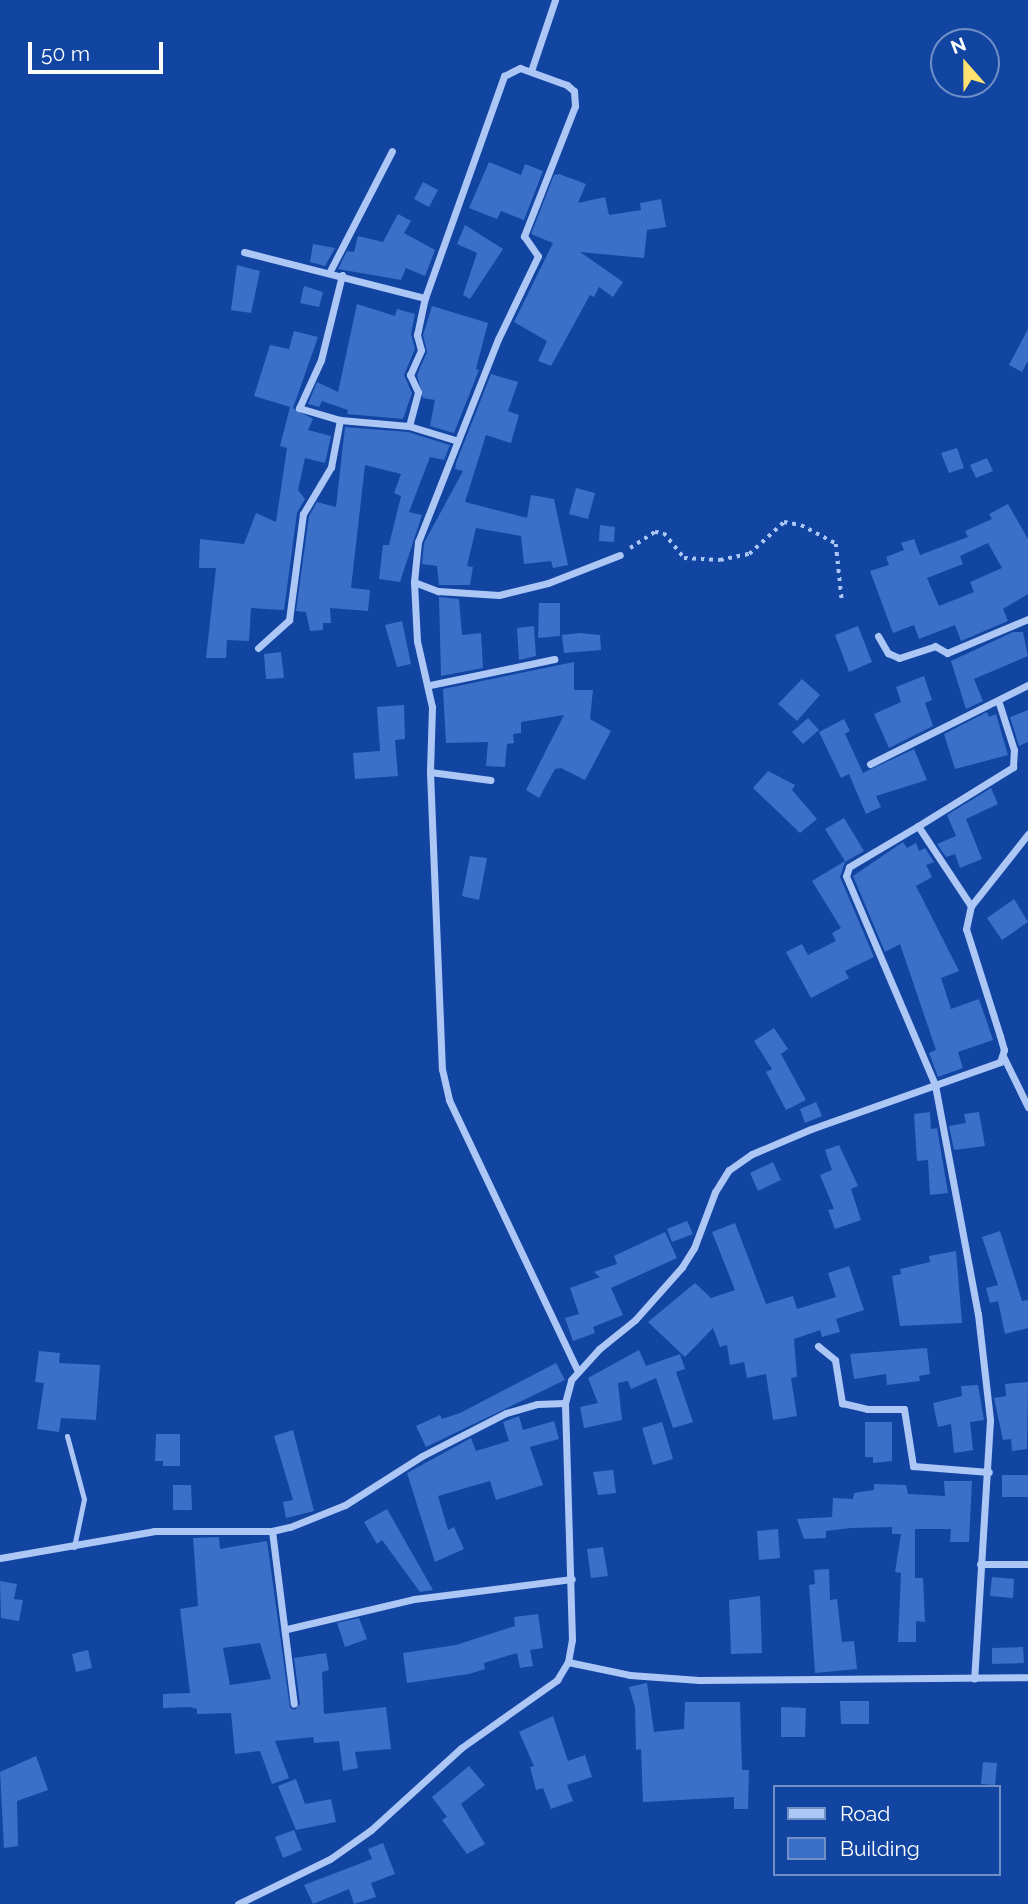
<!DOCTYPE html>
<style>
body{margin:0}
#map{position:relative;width:1028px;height:1904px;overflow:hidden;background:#1245a2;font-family:Raleway,sans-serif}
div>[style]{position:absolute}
.building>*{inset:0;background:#3b6fc8}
.path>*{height:3.5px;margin-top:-1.75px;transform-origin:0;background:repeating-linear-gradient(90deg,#acc7f5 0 3.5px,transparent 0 8.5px)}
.service>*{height:5px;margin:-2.5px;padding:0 2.5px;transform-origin:2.5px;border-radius:2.5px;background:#acc7f5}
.minor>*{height:7px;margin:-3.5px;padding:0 3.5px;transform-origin:3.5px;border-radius:3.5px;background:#acc7f5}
span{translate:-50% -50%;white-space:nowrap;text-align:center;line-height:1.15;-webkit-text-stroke:7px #1245a2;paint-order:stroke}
.legend{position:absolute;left:773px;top:1785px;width:228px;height:91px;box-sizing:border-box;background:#1245a2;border:2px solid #718fc7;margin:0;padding:9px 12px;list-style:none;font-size:21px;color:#fff}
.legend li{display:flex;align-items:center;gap:14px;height:35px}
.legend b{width:35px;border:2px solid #718fc7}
.north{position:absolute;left:930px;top:28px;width:70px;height:70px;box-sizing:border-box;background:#1245a2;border:2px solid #718fc7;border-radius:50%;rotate:339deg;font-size:19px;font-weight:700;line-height:28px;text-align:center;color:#fff}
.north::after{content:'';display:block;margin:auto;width:24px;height:32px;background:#ffe170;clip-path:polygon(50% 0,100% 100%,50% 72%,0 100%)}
.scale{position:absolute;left:28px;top:42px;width:135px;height:32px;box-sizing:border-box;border:4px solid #fff;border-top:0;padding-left:9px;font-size:21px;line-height:24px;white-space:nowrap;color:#fff;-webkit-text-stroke:5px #1245a2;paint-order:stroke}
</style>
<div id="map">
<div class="building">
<i style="clip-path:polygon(489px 162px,521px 175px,525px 164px,543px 171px,524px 220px,501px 211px,497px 219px,469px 208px)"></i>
<i style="clip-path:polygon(559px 174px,586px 184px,578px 203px,605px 197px,609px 215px,641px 210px,640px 203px,661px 199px,666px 227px,647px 230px,644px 258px,580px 252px,623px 282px,613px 297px,599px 287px,594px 297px,590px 295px,551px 366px,538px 361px,547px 341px,514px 322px,553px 243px,531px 234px,554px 175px)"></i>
<i style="clip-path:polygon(423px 182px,438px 190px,429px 207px,414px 199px)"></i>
<i style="clip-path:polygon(398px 214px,411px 221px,404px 233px,435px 250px,425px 276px,406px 268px,401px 280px,338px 269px,347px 251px,354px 252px,358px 236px,383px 242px)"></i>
<i style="clip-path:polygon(465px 225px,503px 249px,470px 299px,463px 295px,477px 253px,457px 244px)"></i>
<i style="clip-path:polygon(313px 244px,335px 248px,325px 266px,310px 262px)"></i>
<i style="clip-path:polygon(237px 265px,260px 271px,251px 313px,231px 310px)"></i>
<i style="clip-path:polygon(304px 286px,323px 292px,319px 307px,300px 303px)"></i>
<i style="clip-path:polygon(357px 304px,395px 316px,397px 309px,415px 314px,411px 334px,415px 349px,404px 375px,412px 393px,403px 419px,347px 414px,348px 410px,322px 401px,319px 407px,308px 404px,317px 382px,338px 392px)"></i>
<i style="clip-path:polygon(432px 306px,488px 323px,476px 369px,479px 370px,454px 433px,430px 426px,435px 400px,423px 398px,417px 375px,427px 352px,423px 335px)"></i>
<i style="clip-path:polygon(1028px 329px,1028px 361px,1022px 372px,1009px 365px)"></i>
<i style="clip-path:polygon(294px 331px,318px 337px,293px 408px,313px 419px,308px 430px,331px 436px,325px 463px,305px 458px,298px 490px,305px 499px,297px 513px,284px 610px,251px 608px,249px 641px,227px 640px,226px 658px,206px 658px,216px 568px,199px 568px,200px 539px,244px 544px,256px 513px,276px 522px,287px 448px,280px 446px,290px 407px,254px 396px,270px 345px,289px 349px)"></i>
<i style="clip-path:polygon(491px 374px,518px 382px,508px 411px,519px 415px,511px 443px,486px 435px,465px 502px,527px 518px,531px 495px,554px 499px,568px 565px,553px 568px,551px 561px,524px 564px,521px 536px,476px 528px,467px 566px,473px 567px,470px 585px,439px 585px,437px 566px,422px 564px,424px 543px,463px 471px,455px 469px,456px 463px)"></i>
<i style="clip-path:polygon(345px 427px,408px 432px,450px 445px,444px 460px,430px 457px,409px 512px,422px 515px,400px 582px,379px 579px,383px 545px,389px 545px,401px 496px,394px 493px,401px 474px,365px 465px,351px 588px,370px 590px,368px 611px,330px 608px,331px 623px,323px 623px,323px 630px,310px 631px,306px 612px,296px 611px,309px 516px,317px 502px,336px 507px)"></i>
<i style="clip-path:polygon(957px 448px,964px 468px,949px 473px,941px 453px)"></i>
<i style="clip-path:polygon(987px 458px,993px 471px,976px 478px,970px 465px)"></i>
<i style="clip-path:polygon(576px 488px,595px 493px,588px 519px,569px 514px)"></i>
<i style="clip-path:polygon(evenodd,1008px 504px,1028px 539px,1028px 594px,1003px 609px,1008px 621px,961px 641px,955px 625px,919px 639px,914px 625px,893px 633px,870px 571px,889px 565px,886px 557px,904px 550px,901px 543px,914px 539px,920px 555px,968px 537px,965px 531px,992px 519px,989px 514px,1008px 504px,988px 543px,1002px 568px,970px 582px,974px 592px,939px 606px,927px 578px,963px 564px,960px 556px,988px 543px)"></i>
<i style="clip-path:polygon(600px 525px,615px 527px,614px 542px,599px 541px)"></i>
<i style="clip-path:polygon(439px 597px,459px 599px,462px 635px,481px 633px,483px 668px,441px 676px)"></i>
<i style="clip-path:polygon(539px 603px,560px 603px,560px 636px,538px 638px)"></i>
<i style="clip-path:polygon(402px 621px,411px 664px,397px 667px,385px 625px)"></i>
<i style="clip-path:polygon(534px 626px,536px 656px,519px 660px,517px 628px)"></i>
<i style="clip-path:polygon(858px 626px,872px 662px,849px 672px,835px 635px)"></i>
<i style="clip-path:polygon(1013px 632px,1023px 632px,1028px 656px,974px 679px,983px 701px,966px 709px,951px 661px)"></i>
<i style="clip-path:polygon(580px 633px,600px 635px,601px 650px,564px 653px,562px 635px)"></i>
<i style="clip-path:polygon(281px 652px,284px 678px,266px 679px,264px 654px)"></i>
<i style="clip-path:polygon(574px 662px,574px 690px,593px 690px,590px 719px,611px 731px,585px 780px,561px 768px,555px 769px,539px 798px,526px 790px,564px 715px,521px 722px,521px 733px,513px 734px,514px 743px,507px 744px,505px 767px,486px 766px,488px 742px,446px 743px,443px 689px)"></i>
<i style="clip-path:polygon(924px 676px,932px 700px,925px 703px,933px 726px,889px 748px,874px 714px,901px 702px,896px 687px)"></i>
<i style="clip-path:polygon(802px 679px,820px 695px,797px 721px,778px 704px)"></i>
<i style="clip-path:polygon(404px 705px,405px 739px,395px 740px,398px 776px,355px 779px,353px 753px,380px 751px,377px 707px)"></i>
<i style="clip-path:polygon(1028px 710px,1028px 742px,1019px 746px,1010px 717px)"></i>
<i style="clip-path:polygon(987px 712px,989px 717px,996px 714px,1008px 755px,955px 769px,944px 734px)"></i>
<i style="clip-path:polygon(808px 718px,819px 730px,803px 744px,792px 732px)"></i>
<i style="clip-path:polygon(844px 719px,850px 731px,845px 734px,863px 773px,914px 749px,927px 780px,876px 796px,881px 807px,866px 814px,849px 774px,841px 778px,819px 732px)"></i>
<i style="clip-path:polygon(768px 771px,795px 785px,792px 790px,817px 819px,800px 833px,753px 788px)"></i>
<i style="clip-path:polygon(991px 788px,998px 804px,966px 819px,982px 859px,960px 868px,955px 854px,946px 857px,937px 844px,956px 836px,947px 815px)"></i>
<i style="clip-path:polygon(844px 818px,864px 851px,845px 862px,840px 877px,874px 957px,845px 971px,849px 978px,811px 998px,786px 952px,802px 944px,808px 955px,836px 941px,832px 933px,841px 928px,812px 881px,845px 861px,825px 829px)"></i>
<i style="clip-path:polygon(903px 842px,907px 848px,916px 843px,919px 851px,925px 848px,934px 862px,926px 865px,932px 877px,916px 886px,959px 971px,941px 978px,951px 1009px,979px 999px,993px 1040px,958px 1052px,963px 1068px,938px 1077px,929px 1053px,936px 1050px,900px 944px,885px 952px,853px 876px)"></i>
<i style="clip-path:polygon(470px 856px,487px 858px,479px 900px,462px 896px)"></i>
<i style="clip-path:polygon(1014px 899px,1028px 922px,1002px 940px,987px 918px)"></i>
<i style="clip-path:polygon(774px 1028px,788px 1049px,781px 1054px,806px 1100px,786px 1110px,766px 1072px,772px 1069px,754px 1041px)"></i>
<i style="clip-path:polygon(816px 1102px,822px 1116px,805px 1123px,800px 1109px)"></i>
<i style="clip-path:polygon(930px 1112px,931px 1129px,937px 1128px,948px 1193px,930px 1195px,928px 1160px,917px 1161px,914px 1114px)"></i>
<i style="clip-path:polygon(979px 1112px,985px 1146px,954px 1150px,949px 1126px,966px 1123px,964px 1114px)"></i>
<i style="clip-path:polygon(839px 1145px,858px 1186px,851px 1189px,861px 1220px,835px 1229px,828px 1210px,834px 1209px,820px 1175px,832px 1170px,825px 1150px)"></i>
<i style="clip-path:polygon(773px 1162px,781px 1180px,758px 1191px,750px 1173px)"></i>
<i style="clip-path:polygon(687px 1221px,693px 1234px,672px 1242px,667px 1229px)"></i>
<i style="clip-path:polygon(735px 1223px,766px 1304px,793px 1296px,797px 1309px,836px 1297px,828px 1273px,849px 1266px,864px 1310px,836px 1319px,840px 1332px,822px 1337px,820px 1330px,794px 1339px,797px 1377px,791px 1378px,797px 1416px,773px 1420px,766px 1374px,747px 1378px,744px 1362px,730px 1365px,727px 1345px,720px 1347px,713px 1328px,685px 1357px,648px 1322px,695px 1283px,711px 1298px,735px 1290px,712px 1232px)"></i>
<i style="clip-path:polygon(1000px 1231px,1022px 1301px,1028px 1300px,1028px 1328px,1005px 1334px,998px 1301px,990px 1303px,986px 1288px,998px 1285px,982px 1237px)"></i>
<i style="clip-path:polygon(665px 1232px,677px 1258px,611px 1288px,623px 1315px,593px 1327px,595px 1333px,573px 1341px,565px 1318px,579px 1314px,570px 1288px,600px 1277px,594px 1272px,617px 1264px,614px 1256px)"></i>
<i style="clip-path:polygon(956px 1251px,962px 1323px,900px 1326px,892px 1276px,901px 1274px,900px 1269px,930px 1262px,929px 1256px)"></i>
<i style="clip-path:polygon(927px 1348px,930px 1374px,919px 1376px,920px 1381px,887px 1385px,886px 1374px,854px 1379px,850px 1354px)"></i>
<i style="clip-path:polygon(639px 1350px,646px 1366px,680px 1354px,685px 1369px,676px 1372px,693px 1422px,673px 1428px,656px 1378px,631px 1389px,628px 1381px,618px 1383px,622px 1420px,584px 1428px,580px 1407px,598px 1403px,588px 1378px)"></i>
<i style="clip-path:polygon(39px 1351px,60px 1353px,59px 1363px,100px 1365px,96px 1420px,61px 1418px,59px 1432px,37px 1429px,44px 1383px,35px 1382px)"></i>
<i style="clip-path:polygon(556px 1363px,565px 1380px,426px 1447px,416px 1426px,440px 1415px,442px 1419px,460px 1413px)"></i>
<i style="clip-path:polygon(1028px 1382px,1027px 1449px,1012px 1451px,1011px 1439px,1003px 1440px,994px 1398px,1006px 1396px,1005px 1384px)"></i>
<i style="clip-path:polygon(978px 1385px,984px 1420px,970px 1422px,973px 1450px,954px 1453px,951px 1424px,938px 1427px,933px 1403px,962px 1396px,961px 1386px)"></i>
<i style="clip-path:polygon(519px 1416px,523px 1430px,554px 1421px,559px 1439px,530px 1447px,543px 1485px,496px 1500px,490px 1481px,438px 1496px,448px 1530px,454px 1527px,464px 1549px,435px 1562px,407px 1473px,471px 1438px,476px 1451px,509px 1441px,503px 1422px)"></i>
<i style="clip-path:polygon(662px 1422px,673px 1459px,653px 1465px,642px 1428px)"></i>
<i style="clip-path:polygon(865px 1422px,892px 1422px,892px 1461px,873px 1463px,873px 1457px,865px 1457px)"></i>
<i style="clip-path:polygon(293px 1430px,314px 1511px,286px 1518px,283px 1502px,293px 1500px,274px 1436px)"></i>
<i style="clip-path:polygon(156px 1434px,180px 1434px,180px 1466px,163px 1466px,163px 1461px,155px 1461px)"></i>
<i style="clip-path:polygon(613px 1470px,616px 1493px,598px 1495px,593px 1472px)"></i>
<i style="clip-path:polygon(1002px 1475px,1028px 1475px,1028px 1497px,1002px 1497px)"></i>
<i style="clip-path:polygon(944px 1481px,972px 1481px,969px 1542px,950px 1542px,951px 1529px,915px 1529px,915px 1578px,923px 1578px,925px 1622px,916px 1621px,916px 1642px,898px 1642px,901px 1573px,895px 1572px,901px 1534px,892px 1534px,892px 1527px,851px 1528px,826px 1531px,826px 1538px,804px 1539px,797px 1519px,832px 1517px,833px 1498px,853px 1499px,854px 1493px,874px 1490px,874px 1484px,906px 1485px,908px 1494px,945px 1496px)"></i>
<i style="clip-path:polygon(173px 1485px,191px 1485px,192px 1510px,173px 1510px)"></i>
<i style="clip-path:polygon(387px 1509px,433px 1590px,420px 1592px,382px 1540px,377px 1544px,364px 1522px)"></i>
<i style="clip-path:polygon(778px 1529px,780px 1558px,759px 1560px,757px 1531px)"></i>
<i style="clip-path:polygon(evenodd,219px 1537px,220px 1549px,267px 1541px,290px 1708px,295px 1710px,300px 1704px,294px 1658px,326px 1653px,329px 1670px,322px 1672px,324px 1714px,386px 1707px,391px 1749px,355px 1752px,358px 1768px,343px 1771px,339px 1741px,314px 1743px,313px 1737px,275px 1741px,289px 1778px,272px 1784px,260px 1751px,235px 1754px,231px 1713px,197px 1714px,197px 1709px,190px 1707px,163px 1708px,163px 1694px,190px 1693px,180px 1609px,198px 1606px,193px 1538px,219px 1537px,260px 1643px,271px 1679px,230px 1685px,223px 1648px,260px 1643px)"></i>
<i style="clip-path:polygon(603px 1547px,608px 1576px,591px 1578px,587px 1549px)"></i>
<i style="clip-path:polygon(829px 1569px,830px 1600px,837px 1599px,842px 1642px,854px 1641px,857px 1669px,815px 1673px,809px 1585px,815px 1584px,814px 1570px)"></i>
<i style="clip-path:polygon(992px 1577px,1014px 1579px,1013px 1598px,990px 1596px)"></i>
<i style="clip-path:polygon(0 1581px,17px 1584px,14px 1599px,23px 1600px,19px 1621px,1px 1618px)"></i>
<i style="clip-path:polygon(760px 1596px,762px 1653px,731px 1654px,729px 1600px)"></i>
<i style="clip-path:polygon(538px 1614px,543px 1648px,530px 1650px,533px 1666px,520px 1668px,517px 1653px,484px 1663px,485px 1669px,469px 1674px,407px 1683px,403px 1653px,456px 1645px,515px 1626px,514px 1617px)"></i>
<i style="clip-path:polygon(359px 1618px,367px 1639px,345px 1647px,337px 1623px)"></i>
<i style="clip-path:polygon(1023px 1647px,1024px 1663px,992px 1664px,992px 1648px)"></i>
<i style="clip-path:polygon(88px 1650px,92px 1668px,76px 1672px,72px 1654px)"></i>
<i style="clip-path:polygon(647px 1683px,654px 1732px,684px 1729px,685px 1702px,740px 1702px,742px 1770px,749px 1770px,748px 1809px,734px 1809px,734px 1797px,643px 1802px,641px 1749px,636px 1750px,635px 1707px,629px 1687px)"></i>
<i style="clip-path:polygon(840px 1701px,869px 1701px,869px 1724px,841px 1724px)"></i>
<i style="clip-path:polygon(781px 1707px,806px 1708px,805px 1737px,781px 1737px)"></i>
<i style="clip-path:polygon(553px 1716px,568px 1761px,585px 1755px,592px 1777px,567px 1785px,573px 1801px,551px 1809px,543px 1788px,536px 1790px,530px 1767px,534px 1766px,519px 1732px)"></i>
<i style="clip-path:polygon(36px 1756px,48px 1790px,17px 1801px,18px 1846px,4px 1848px,0 1772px)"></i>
<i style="clip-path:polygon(983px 1762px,997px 1763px,995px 1785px,981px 1784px)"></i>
<i style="clip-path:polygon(469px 1766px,485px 1785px,461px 1804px,485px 1844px,467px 1854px,442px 1820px,447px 1817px,432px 1797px)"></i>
<i style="clip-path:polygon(296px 1779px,305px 1804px,331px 1799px,336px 1822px,296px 1830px,278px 1786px)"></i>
<i style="clip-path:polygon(294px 1830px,302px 1850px,283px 1858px,275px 1837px)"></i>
<i style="clip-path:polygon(383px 1843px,395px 1874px,371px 1883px,376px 1897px,354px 1904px,349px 1889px,313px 1904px,304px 1885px,372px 1859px,368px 1849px)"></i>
</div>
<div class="path">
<i style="left:630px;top:548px;width:30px;rotate:-33deg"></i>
<i style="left:655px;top:532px;width:9px;rotate:6deg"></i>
<i style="left:664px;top:533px;width:32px;rotate:51deg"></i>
<i style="left:684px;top:558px;width:36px;rotate:3deg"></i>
<i style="left:720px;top:560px;width:30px;rotate:-12deg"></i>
<i style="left:749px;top:554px;width:47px;rotate:-42.4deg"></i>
<i style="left:784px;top:522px;width:17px;rotate:10deg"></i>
<i style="left:801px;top:525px;width:40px;rotate:28deg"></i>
<i style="left:836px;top:544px;width:57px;rotate:84deg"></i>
</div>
<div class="service">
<i style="left:67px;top:1436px;width:65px;rotate:74.9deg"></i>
<i style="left:84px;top:1499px;width:49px;rotate:101.8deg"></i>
</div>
<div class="minor">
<i style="left:531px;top:71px;width:75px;rotate:-71.3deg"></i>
<i style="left:244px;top:252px;width:187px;rotate:14.3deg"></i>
<i style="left:330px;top:271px;width:135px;rotate:-62.7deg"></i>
<i style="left:342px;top:275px;width:88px;rotate:103.9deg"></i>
<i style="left:321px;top:360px;width:53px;rotate:114.6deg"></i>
<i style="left:299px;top:408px;width:43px;rotate:16.3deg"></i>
<i style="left:340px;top:420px;width:69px;rotate:5deg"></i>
<i style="left:409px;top:426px;width:51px;rotate:17deg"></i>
<i style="left:409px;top:426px;width:35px;rotate:-75deg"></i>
<i style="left:418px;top:392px;width:19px;rotate:-115deg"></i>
<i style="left:410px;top:375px;width:27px;rotate:-66deg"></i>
<i style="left:421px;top:350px;width:16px;rotate:-105deg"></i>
<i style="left:417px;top:335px;width:38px;rotate:-78deg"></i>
<i style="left:425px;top:298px;width:236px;rotate:-70.4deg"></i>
<i style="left:504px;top:76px;width:18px;rotate:-27deg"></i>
<i style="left:520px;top:68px;width:50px;rotate:19.9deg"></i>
<i style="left:567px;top:85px;width:9px;rotate:41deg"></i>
<i style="left:574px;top:91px;width:15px;rotate:86deg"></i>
<i style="left:575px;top:106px;width:140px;rotate:111.4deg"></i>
<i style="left:524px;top:236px;width:24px;rotate:55deg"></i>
<i style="left:538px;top:256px;width:92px;rotate:115.7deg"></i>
<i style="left:498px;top:339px;width:218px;rotate:111.5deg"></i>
<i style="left:418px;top:542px;width:40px;rotate:95.7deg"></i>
<i style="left:414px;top:582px;width:59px;rotate:87.1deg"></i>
<i style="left:417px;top:641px;width:68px;rotate:77.2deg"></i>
<i style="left:432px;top:707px;width:65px;rotate:91.8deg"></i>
<i style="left:430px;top:772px;width:297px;rotate:87.7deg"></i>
<i style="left:442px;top:1069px;width:32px;rotate:77deg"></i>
<i style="left:449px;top:1100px;width:299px;rotate:64.6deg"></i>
<i style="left:414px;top:582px;width:26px;rotate:21deg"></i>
<i style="left:438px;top:591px;width:61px;rotate:3.8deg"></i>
<i style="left:499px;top:595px;width:50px;rotate:-13.8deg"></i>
<i style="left:548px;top:583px;width:77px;rotate:-21.3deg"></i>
<i style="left:878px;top:636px;width:20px;rotate:60deg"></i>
<i style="left:888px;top:653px;width:12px;rotate:24deg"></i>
<i style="left:899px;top:658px;width:38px;rotate:-18deg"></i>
<i style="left:935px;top:646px;width:14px;rotate:30deg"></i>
<i style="left:947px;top:653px;width:88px;rotate:-22.8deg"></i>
<i style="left:258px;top:648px;width:42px;rotate:-42.1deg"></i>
<i style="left:289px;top:620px;width:107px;rotate:-82.5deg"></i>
<i style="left:303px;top:514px;width:55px;rotate:-59.2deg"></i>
<i style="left:331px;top:467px;width:48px;rotate:-79.2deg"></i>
<i style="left:430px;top:685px;width:127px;rotate:-11.8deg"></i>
<i style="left:870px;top:764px;width:177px;rotate:-26.6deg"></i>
<i style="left:430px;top:772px;width:61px;rotate:7.6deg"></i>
<i style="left:918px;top:826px;width:80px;rotate:149.3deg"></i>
<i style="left:849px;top:867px;width:9px;rotate:108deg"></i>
<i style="left:846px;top:876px;width:227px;rotate:66.9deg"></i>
<i style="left:935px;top:1085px;width:233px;rotate:79.4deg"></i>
<i style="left:978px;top:1314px;width:107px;rotate:83.5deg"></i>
<i style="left:990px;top:1420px;width:259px;rotate:93.5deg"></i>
<i style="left:971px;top:906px;width:96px;rotate:-123.5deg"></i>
<i style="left:918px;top:826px;width:112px;rotate:-31.8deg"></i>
<i style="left:1013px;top:767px;width:17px;rotate:-87deg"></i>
<i style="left:1014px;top:750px;width:49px;rotate:-107.7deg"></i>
<i style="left:1003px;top:1056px;width:57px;rotate:63.9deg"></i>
<i style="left:818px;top:1346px;width:22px;rotate:39deg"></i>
<i style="left:835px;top:1360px;width:44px;rotate:80.8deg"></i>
<i style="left:842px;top:1403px;width:26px;rotate:13deg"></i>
<i style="left:867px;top:1409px;width:37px"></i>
<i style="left:904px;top:1409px;width:58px;rotate:81deg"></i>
<i style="left:913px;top:1466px;width:76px;rotate:4.5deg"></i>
<i style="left:272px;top:1531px;width:174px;rotate:82.8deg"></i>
<i style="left:0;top:1558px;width:156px;rotate:-9.9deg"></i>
<i style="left:154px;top:1531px;width:118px"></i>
<i style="left:272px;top:1531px;width:18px;rotate:-13deg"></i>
<i style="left:290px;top:1527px;width:59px;rotate:-21.8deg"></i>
<i style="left:345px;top:1505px;width:91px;rotate:-32.5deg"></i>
<i style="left:422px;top:1456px;width:94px;rotate:-27.1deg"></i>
<i style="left:506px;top:1413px;width:32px;rotate:-16deg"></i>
<i style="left:537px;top:1404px;width:28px;rotate:-2deg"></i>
<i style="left:980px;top:1564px;width:48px"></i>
<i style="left:287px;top:1629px;width:130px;rotate:-13.3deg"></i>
<i style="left:414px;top:1599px;width:159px;rotate:-7.2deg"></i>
<i style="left:568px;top:1662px;width:63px;rotate:11.8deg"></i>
<i style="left:630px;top:1675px;width:69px;rotate:4.1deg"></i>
<i style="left:699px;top:1680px;width:329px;rotate:-0.5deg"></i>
<i style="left:238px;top:1904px;width:102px;rotate:-26.1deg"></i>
<i style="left:330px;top:1859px;width:50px;rotate:-35.3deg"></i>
<i style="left:371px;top:1830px;width:122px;rotate:-42.3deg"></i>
<i style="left:461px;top:1748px;width:118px;rotate:-35.3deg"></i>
<i style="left:557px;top:1680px;width:21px;rotate:-59deg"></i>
<i style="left:568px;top:1662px;width:22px;rotate:-80deg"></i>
<i style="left:572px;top:1640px;width:237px;rotate:-91.7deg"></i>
<i style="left:565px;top:1403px;width:24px;rotate:-75deg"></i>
<i style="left:571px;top:1380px;width:42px;rotate:-47.9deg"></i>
<i style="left:599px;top:1349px;width:46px;rotate:-38.9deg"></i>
<i style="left:635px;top:1320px;width:71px;rotate:-48.4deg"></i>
<i style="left:682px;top:1267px;width:22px;rotate:-58deg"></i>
<i style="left:694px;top:1248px;width:60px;rotate:-69.4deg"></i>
<i style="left:715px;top:1192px;width:26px;rotate:-58deg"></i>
<i style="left:729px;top:1170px;width:28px;rotate:-35deg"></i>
<i style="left:752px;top:1154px;width:64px;rotate:-23deg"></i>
<i style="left:811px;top:1129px;width:201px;rotate:-19.5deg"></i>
<i style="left:1000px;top:1062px;width:13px;rotate:-72deg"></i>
<i style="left:1004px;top:1050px;width:15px;rotate:-106deg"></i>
<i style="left:1000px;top:1036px;width:112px;rotate:-107.6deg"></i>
<i style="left:966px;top:929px;width:24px;rotate:-78deg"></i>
<i style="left:971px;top:906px;width:92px;rotate:-51.6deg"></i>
</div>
<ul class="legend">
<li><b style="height:9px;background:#acc7f5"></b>Road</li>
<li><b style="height:19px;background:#3b6fc8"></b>Building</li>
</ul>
<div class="north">N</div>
<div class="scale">50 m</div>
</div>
